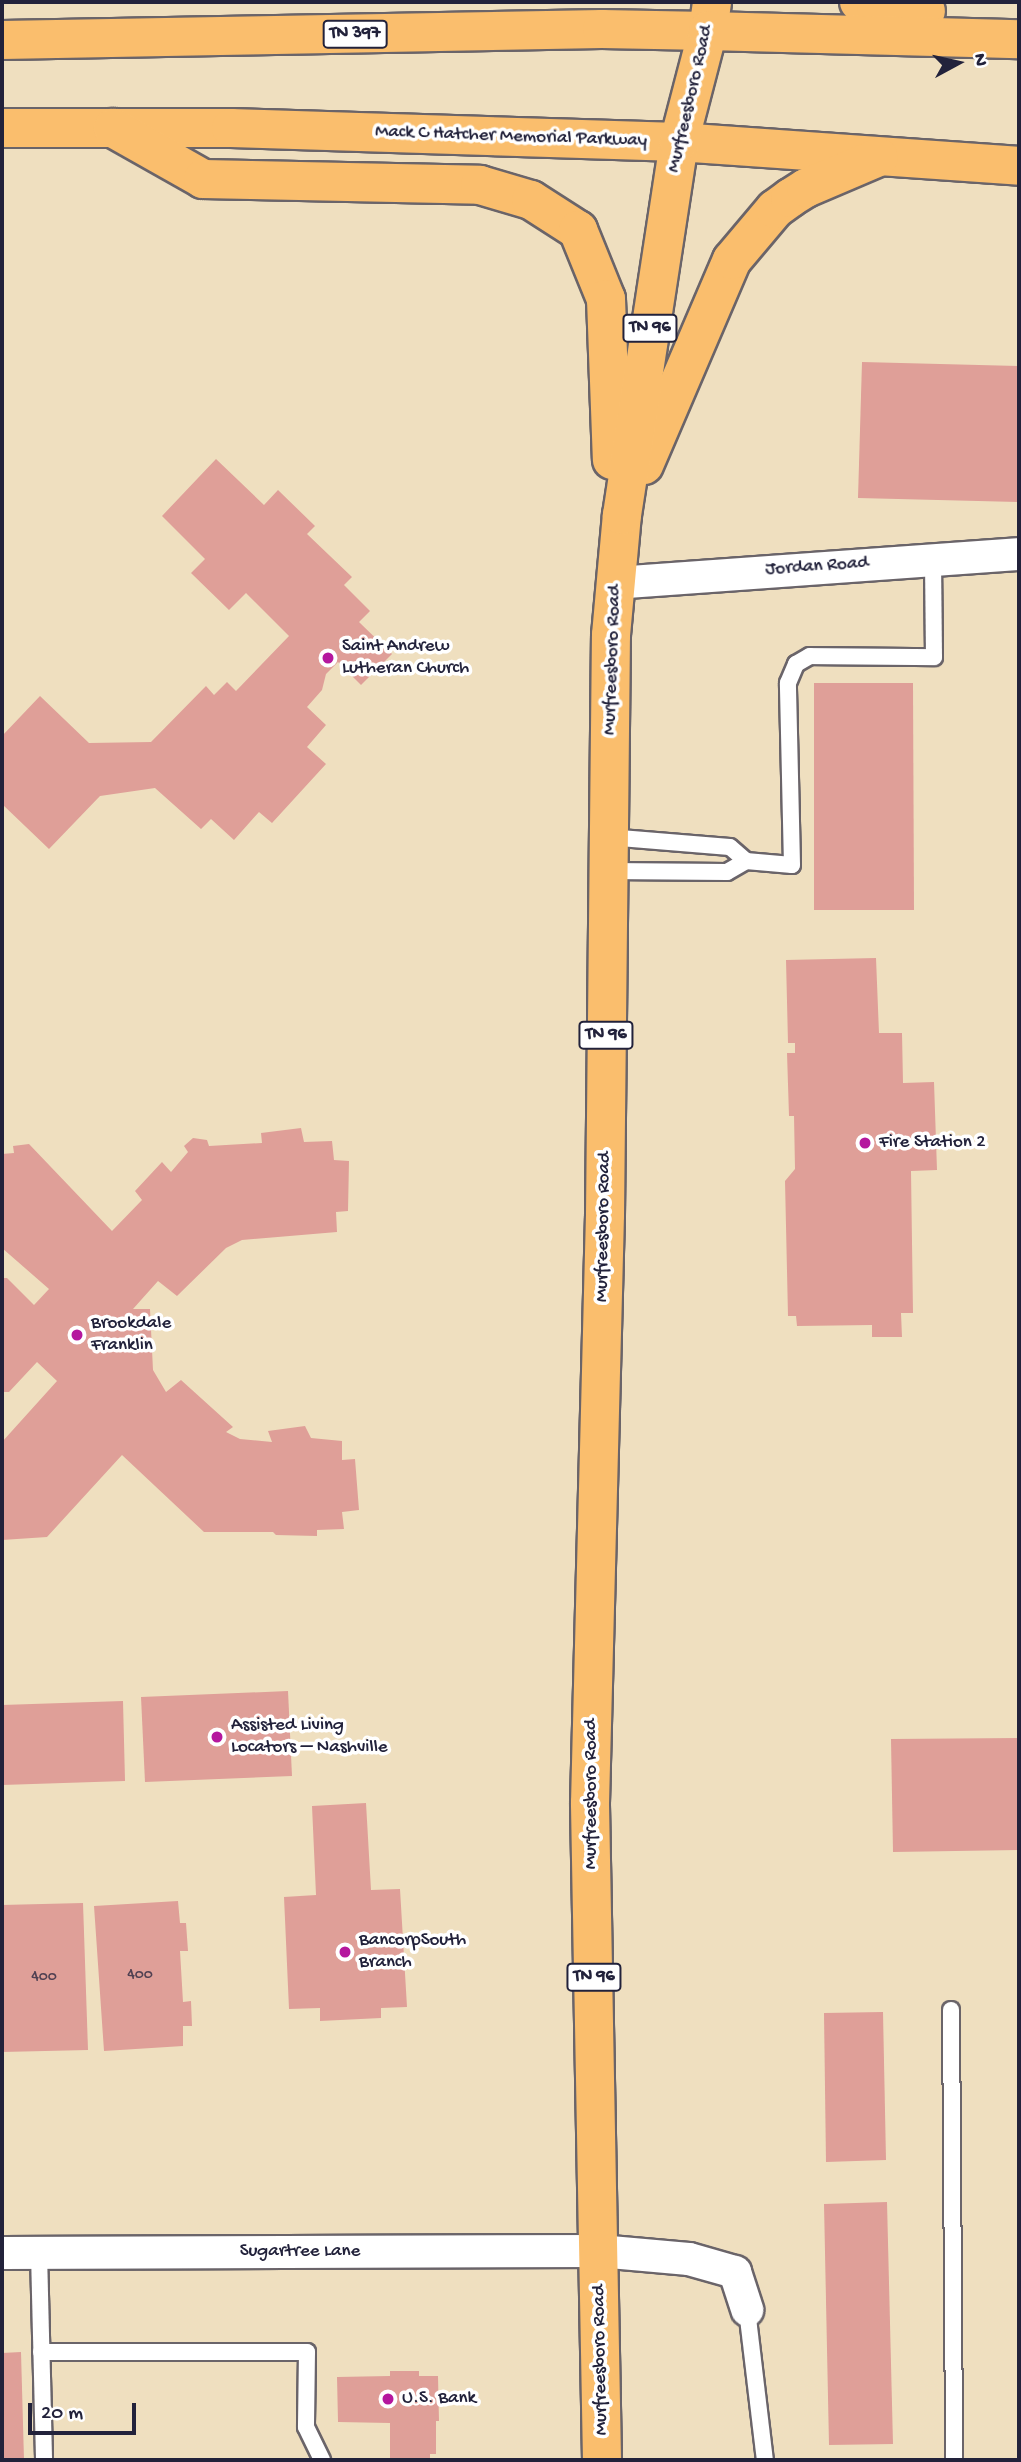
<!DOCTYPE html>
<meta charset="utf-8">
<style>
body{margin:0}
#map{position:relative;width:1021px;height:2462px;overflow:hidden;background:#efdfbf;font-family:"Gochi Hand",sans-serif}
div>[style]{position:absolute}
.building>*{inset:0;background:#df9f98}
.roads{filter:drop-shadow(2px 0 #6a6469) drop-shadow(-2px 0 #6a6469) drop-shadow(0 2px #6a6469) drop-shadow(0 -2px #6a6469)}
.lane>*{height:16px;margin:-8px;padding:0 8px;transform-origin:8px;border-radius:8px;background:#fff}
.street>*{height:32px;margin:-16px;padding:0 16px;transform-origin:16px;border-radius:16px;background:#fff}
.primary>*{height:38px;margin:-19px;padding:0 19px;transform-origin:19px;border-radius:19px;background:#fabe6d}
.highway>*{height:38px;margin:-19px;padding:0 19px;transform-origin:19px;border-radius:19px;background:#fabe6d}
.dots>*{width:19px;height:19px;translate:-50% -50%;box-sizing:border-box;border:4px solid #fff;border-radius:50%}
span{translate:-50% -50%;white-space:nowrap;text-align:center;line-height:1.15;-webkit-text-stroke:7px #fff;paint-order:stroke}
.number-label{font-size:16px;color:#514152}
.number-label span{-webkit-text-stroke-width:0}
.shield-label span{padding:2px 5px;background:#fff;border:2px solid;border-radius:5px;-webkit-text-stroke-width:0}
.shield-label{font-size:18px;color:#22223b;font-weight:700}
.street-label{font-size:19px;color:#22223b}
.poi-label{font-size:19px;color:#22223b}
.left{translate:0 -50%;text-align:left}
.frame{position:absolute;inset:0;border:4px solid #22223b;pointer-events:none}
.north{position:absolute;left:923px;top:28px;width:70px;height:70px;-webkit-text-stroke:5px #fff;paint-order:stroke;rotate:82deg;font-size:19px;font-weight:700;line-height:28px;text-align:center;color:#22223b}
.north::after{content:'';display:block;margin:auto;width:24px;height:32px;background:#22223b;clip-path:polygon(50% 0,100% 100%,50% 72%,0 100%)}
.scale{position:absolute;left:28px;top:2403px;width:108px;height:32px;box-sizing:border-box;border:4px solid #22223b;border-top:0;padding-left:9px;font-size:21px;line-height:24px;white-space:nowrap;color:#22223b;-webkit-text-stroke:5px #fff;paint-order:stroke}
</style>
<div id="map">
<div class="building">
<i style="clip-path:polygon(862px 362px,1019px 366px,1019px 502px,858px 498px)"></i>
<i style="clip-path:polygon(216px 459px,264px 505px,278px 490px,315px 526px,307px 534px,352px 577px,344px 585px,370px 611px,359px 622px,392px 654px,361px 685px,338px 662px,326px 674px,322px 690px,307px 707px,326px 725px,307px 747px,326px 764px,272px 823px,259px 812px,234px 840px,211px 819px,201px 829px,155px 788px,100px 796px,49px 849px,2px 804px,2px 736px,40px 696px,89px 743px,151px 742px,206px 686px,214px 695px,227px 682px,236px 691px,289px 636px,246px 593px,229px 610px,191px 573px,205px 559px,162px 516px)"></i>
<i style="clip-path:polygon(814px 683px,913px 683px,914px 910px,814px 910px)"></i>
<i style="clip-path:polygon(876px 958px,879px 1033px,902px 1033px,903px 1083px,934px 1082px,937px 1170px,911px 1171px,913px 1313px,901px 1313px,902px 1337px,872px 1337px,872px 1325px,797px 1326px,796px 1316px,788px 1316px,785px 1181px,795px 1169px,794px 1116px,789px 1116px,787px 1053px,795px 1053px,795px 1043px,788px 1043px,786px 960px)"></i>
<i style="clip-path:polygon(301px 1128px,304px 1142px,332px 1141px,334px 1160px,349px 1161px,348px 1211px,336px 1212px,337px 1232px,242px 1240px,226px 1248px,177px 1296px,158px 1281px,133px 1309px,150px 1309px,153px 1370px,166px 1392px,181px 1380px,233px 1427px,226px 1432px,240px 1439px,272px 1442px,268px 1431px,305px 1426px,311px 1438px,342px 1441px,342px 1460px,355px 1459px,359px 1510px,342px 1512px,344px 1529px,317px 1530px,317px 1536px,276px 1535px,273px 1532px,204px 1532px,122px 1455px,47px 1537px,2px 1540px,2px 1442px,57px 1381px,37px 1362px,9px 1392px,2px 1392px,2px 1278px,7px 1278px,34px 1305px,49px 1289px,2px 1248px,2px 1154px,14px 1153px,13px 1146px,29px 1144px,112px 1231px,142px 1200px,135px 1191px,162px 1162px,171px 1172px,188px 1152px,184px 1146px,193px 1138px,207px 1140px,209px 1146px,262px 1143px,261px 1133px)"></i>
<i style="clip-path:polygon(288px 1691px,292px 1776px,145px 1782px,141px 1697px)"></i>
<i style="clip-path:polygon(123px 1701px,125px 1781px,2px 1785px,2px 1705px)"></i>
<i style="clip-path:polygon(1019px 1738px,1019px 1850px,893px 1852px,891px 1739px)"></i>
<i style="clip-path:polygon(366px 1803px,371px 1890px,400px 1889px,407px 2007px,381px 2008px,381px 2018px,320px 2021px,320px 2008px,289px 2009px,284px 1897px,316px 1895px,312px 1806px)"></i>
<i style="clip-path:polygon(178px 1901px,180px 1923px,186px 1923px,188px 1951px,180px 1951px,183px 2002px,191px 2001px,192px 2026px,183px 2026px,183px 2046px,104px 2051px,94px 1906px)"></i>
<i style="clip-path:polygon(83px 1903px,88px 2050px,2px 2052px,2px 1905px)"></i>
<i style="clip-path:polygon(883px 2012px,886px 2160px,826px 2162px,824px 2013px)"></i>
<i style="clip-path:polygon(887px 2202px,893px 2444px,829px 2445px,824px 2204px)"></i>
<i style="clip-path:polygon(21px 2352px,24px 2460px,2px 2460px,2px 2353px)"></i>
<i style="clip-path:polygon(390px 2371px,419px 2371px,419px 2376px,438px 2376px,439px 2421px,436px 2421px,436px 2454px,430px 2454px,430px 2460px,390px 2460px,390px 2423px,338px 2422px,337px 2377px,390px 2376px)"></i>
</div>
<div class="roads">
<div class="lane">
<i style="left:608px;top:837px;width:122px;rotate:4.7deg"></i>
<i style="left:730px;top:847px;width:21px;rotate:41deg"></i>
<i style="left:608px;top:871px;width:119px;rotate:0.5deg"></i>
<i style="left:727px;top:872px;width:22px;rotate:-30deg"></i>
<i style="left:746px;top:861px;width:46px;rotate:5deg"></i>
<i style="left:792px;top:865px;width:182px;rotate:-91.3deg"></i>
<i style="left:788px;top:683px;width:21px;rotate:-67deg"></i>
<i style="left:796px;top:664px;width:16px;rotate:-30deg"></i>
<i style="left:810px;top:656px;width:124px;rotate:0.5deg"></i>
<i style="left:934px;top:657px;width:98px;rotate:-90.6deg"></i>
<i style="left:951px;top:2010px;width:450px;rotate:89.6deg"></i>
<i style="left:39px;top:2253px;width:207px;rotate:88.6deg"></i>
<i style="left:747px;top:2310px;width:151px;rotate:83.2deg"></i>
<i style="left:41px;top:2352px;width:266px"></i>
<i style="left:307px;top:2352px;width:75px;rotate:90.8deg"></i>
<i style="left:306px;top:2427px;width:37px;rotate:64deg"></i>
</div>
<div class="street">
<i style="left:615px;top:583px;width:405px;rotate:-4.1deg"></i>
<i style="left:2px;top:2253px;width:597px;rotate:-0.19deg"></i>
<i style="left:599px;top:2251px;width:90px;rotate:5.1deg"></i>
<i style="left:689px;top:2259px;width:48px;rotate:15.8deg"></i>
<i style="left:735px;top:2272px;width:40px;rotate:72deg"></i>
</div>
<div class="primary">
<i style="left:2px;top:40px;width:600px;rotate:-1.05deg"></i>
<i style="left:602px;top:29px;width:106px;rotate:1.1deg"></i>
<i style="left:708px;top:31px;width:29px;rotate:-82deg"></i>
<i style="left:2px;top:128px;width:229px"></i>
<i style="left:231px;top:128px;width:448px;rotate:1.8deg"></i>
</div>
<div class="highway">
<i style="left:859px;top:2px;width:18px;rotate:19deg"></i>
<i style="left:876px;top:8px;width:50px;rotate:3.4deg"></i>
<i style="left:113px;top:128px;width:103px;rotate:29.5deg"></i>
<i style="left:203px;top:179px;width:277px;rotate:1.2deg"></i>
<i style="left:480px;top:185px;width:53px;rotate:16.4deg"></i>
<i style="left:531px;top:200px;width:56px;rotate:32.6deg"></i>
<i style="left:578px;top:230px;width:74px;rotate:67.9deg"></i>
<i style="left:606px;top:299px;width:161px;rotate:87.9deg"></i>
<i style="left:679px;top:142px;width:341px;rotate:4deg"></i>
<i style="left:644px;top:465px;width:223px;rotate:-66.8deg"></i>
<i style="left:732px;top:260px;width:67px;rotate:-49.9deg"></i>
<i style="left:775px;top:209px;width:19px;rotate:-36deg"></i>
<i style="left:790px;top:198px;width:19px;rotate:-32deg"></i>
<i style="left:806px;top:188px;width:79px;rotate:-23deg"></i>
<i style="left:602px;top:2460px;width:657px;rotate:-91.05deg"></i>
<i style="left:590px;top:1803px;width:588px;rotate:-88.54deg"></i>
<i style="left:605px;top:1215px;width:580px;rotate:-89.41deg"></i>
<i style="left:611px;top:635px;width:121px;rotate:-84.8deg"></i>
<i style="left:622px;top:515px;width:377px;rotate:-81.3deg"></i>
<i style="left:679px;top:142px;width:115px;rotate:-75.4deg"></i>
<i style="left:708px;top:31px;width:311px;rotate:1.5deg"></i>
</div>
</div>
<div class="dots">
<i style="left:328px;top:658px;background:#b5179e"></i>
<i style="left:865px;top:1143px;background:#b5179e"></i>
<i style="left:77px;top:1335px;background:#b5179e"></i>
<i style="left:217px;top:1737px;background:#b5179e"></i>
<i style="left:345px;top:1952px;background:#b5179e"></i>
<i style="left:388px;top:2399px;background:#b5179e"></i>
</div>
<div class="number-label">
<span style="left:140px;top:1976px">400</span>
<span style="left:44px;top:1978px">400</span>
</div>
<div class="shield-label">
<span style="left:355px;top:34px">TN 397</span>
<span style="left:650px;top:328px">TN 96</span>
<span style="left:606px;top:1035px">TN 96</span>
<span style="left:594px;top:1977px">TN 96</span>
</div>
<div class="street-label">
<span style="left:691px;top:99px;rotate:-77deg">Murfreesboro Road</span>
<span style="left:511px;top:137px;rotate:2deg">Mack C Hatcher Memorial Parkway</span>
<span style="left:817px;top:567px;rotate:-4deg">Jordan Road</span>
<span style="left:613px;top:660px;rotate:-88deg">Murfreesboro Road</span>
<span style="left:604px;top:1227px;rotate:-89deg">Murfreesboro Road</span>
<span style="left:592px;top:1794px;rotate:-90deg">Murfreesboro Road</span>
<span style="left:300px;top:2252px">Sugartree Lane</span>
<span style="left:601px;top:2360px;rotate:-91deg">Murfreesboro Road</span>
</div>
<div class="poi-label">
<span class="left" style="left:342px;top:658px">Saint Andrew<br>Lutheran Church</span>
<span class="left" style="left:879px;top:1143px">Fire Station 2</span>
<span class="left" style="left:91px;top:1335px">Brookdale<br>Franklin</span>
<span class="left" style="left:231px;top:1737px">Assisted Living<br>Locators – Nashville</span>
<span class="left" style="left:359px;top:1952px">BancorpSouth<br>Branch</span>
<span class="left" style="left:402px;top:2399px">U.S. Bank</span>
</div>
<div class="frame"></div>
<div class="north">N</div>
<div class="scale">20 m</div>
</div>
